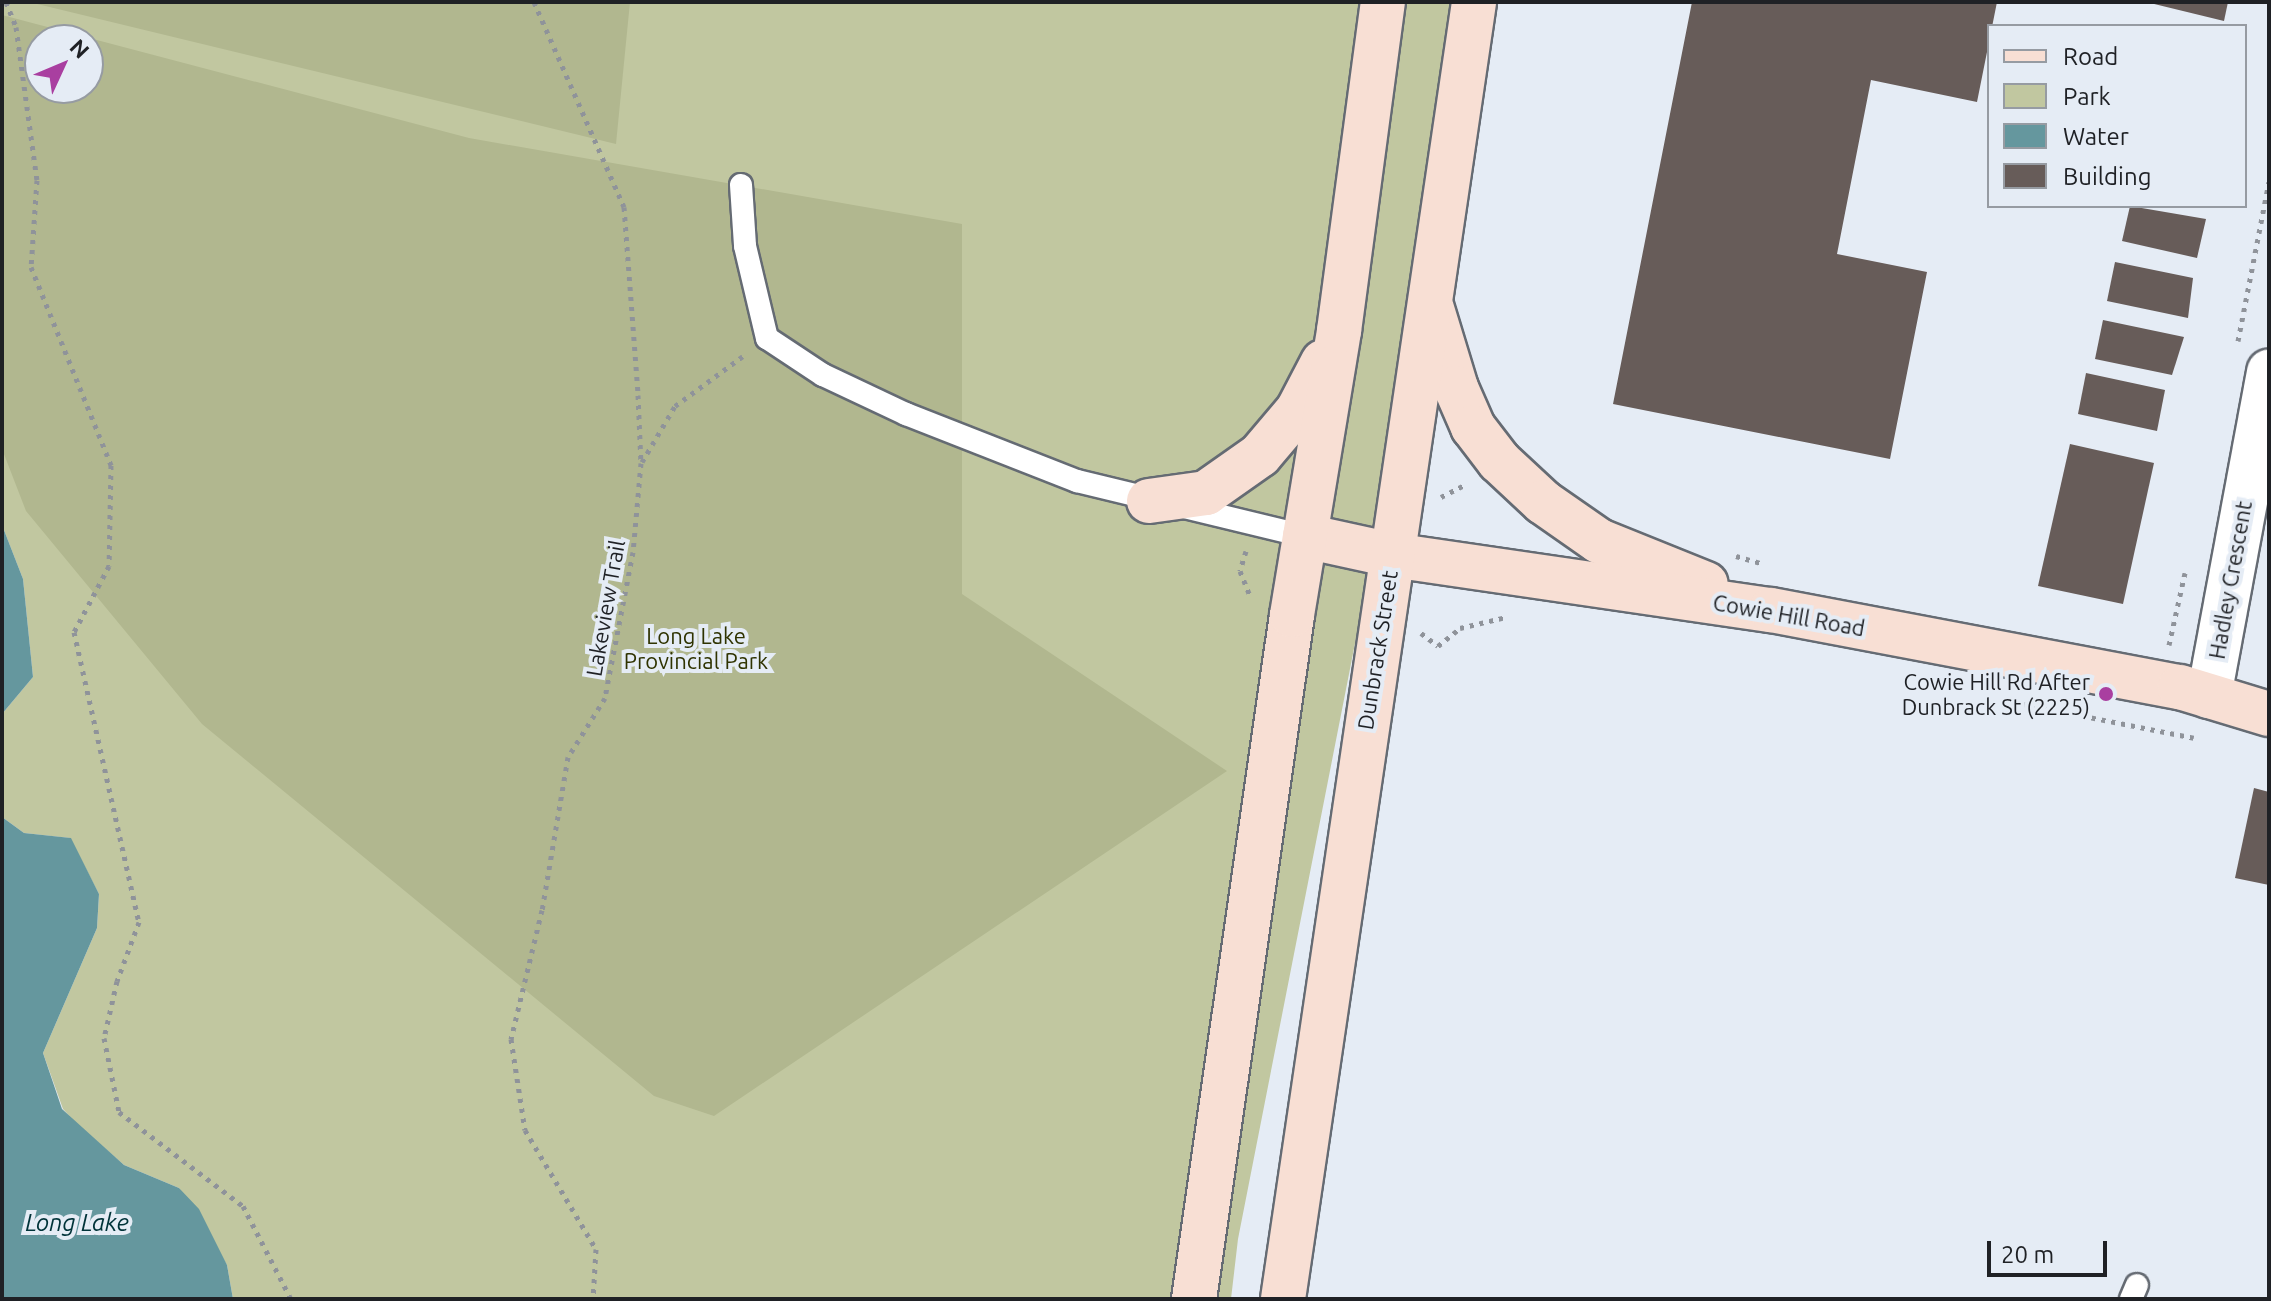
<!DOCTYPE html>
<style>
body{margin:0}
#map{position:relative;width:2271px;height:1301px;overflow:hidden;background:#e5ecf5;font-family:Ubuntu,sans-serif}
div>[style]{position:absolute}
.green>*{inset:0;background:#c1c7a0}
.forest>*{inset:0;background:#b1b78f}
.water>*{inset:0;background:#65979e}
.building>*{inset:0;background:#675c59}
.path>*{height:5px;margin-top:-2.5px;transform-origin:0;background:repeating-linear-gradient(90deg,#8f939a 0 4px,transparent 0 10px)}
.roads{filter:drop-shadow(2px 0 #656b73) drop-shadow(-2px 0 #656b73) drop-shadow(0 2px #656b73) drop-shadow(0 -2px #656b73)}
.lane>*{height:22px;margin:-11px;padding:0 11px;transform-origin:11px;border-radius:11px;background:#fff}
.street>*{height:44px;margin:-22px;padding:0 22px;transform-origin:22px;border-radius:22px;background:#fff}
.secondary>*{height:44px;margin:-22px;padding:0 22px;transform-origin:22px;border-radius:22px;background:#f8dfd4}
.dots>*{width:22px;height:22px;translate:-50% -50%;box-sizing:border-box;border:4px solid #e5ecf5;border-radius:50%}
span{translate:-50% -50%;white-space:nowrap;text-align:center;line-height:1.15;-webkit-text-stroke:8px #e5ecf5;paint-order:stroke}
.street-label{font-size:22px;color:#1f2125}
.park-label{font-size:22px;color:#2f3301}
.poi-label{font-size:22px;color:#1f2125}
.right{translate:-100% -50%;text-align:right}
.water-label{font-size:24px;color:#003339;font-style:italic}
.frame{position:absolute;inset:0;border:4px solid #1f2125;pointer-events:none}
.legend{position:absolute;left:1987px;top:24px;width:260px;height:184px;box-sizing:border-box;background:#e5ecf5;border:2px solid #969ba2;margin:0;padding:10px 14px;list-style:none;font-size:24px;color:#1f2125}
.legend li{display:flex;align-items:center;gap:16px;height:40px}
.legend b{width:40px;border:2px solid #969ba2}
.north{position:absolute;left:24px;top:24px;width:80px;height:80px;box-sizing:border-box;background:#e5ecf5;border:2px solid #969ba2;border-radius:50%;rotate:46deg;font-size:22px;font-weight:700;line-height:32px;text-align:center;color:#1f2125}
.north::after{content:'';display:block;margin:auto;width:28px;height:36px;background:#a93fa0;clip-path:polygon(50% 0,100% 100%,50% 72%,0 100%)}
.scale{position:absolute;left:1987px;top:1241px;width:120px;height:36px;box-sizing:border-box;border:4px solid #1f2125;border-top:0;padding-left:10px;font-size:24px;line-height:28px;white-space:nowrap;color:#1f2125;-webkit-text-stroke:6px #e5ecf5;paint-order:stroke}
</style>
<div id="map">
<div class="green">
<i style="clip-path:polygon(evenodd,2px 2px,1453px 2px,1371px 562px,1238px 1239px,1231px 1299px,233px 1299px,227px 1265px,179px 1188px,124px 1165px,75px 1122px,63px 1109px,43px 1053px,97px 928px,99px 894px,70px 838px,24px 833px,2px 817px,2px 714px,33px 677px,23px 579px,2px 525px,2px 2px,40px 40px,88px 40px,88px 88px,40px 88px,40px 40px)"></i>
</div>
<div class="forest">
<i style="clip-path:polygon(29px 2px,630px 2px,616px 144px)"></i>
<i style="clip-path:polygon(evenodd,2px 15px,469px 138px,962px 224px,962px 594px,1227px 771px,714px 1116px,654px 1096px,202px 724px,26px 511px,2px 449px,2px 15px,40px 40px,88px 40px,88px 88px,40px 88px,40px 40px)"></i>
</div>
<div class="water">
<i style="clip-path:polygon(2px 525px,23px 579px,33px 677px,2px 714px)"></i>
<i style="clip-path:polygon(2px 817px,24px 833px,71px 838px,99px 894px,97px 928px,43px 1053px,62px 1109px,124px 1165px,179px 1188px,199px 1209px,227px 1265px,233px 1299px,2px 1299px)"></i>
</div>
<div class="building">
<i style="clip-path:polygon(1692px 2px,1997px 2px,1977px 102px,1871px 80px,1837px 254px,1927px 272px,1890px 459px,1613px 404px)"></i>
<i style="clip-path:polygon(2146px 2px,2228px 2px,2224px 21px)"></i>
<i style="clip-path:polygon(2130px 206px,2206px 219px,2197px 258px,2122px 241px)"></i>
<i style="clip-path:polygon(2115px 262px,2193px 278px,2188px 318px,2107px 301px)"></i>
<i style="clip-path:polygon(2103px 320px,2184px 337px,2172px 375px,2095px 359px)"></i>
<i style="clip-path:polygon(2086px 373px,2165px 390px,2157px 431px,2078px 414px)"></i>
<i style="clip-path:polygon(2070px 444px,2154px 463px,2123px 604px,2038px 586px)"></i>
<i style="clip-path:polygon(2254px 788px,2269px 792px,2269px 885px,2235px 878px)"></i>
</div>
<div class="path">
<i style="left:6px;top:2px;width:27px;rotate:68deg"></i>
<i style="left:16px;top:27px;width:154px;rotate:82.2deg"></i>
<i style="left:37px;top:180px;width:87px;rotate:93.9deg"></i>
<i style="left:31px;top:267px;width:214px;rotate:68deg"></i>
<i style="left:111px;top:465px;width:101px;rotate:91.1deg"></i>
<i style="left:109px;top:566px;width:75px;rotate:117.9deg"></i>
<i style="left:74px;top:632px;width:297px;rotate:77.4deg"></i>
<i style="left:139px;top:922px;width:63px;rotate:110.4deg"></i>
<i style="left:117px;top:981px;width:58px;rotate:102.8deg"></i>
<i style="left:104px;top:1038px;width:76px;rotate:78.5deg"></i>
<i style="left:119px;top:1112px;width:156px;rotate:37.2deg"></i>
<i style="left:243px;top:1206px;width:105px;rotate:62.7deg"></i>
<i style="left:534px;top:2px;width:224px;rotate:66.3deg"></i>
<i style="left:624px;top:207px;width:189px;rotate:85.7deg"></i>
<i style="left:638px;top:395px;width:68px;rotate:87.5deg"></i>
<i style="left:641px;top:463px;width:89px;rotate:95.1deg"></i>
<i style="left:633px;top:552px;width:149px;rotate:100.9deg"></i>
<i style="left:605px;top:698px;width:70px;rotate:122.1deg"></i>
<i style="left:568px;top:757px;width:155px;rotate:99.6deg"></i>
<i style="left:542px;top:910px;width:133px;rotate:103.5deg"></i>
<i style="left:511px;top:1039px;width:92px;rotate:81.3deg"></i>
<i style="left:525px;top:1130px;width:139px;rotate:59.2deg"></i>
<i style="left:596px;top:1249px;width:50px;rotate:93.4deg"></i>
<i style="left:2238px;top:341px;width:162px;rotate:-79deg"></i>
<i style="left:642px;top:462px;width:65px;rotate:-59.5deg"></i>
<i style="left:675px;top:406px;width:84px;rotate:-36.3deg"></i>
<i style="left:1441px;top:497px;width:29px;rotate:-27deg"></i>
<i style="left:1246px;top:551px;width:21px;rotate:107deg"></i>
<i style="left:1240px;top:571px;width:29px;rotate:68deg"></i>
<i style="left:1736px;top:556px;width:26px;rotate:16deg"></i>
<i style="left:1421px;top:633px;width:21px;rotate:37deg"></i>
<i style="left:1438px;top:646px;width:28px;rotate:-39deg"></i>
<i style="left:1460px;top:628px;width:47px;rotate:-13.4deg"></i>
<i style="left:2169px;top:645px;width:74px;rotate:-77.5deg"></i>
<i style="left:2023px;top:704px;width:174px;rotate:11.2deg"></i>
</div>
<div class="roads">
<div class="lane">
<i style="left:741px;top:185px;width:61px;rotate:86.2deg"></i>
<i style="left:745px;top:246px;width:95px;rotate:76.6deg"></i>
<i style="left:767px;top:338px;width:67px;rotate:33.5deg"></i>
<i style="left:823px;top:375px;width:92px;rotate:25.2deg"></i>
<i style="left:906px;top:414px;width:184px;rotate:21.4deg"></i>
<i style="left:1077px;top:481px;width:235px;rotate:13.6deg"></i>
<i style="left:2131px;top:1299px;width:15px;rotate:-67deg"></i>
</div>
<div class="street">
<i style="left:2209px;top:696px;width:330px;rotate:-79.5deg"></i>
</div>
<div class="secondary">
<i style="left:1432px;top:309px;width:83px;rotate:73.1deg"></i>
<i style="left:1456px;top:388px;width:43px;rotate:66.4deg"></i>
<i style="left:1473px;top:427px;width:43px;rotate:52.6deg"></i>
<i style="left:1499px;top:461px;width:60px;rotate:43deg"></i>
<i style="left:1543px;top:502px;width:68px;rotate:34.9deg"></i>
<i style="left:1599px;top:541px;width:115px;rotate:21.9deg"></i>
<i style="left:1149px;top:501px;width:58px;rotate:-8deg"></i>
<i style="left:1206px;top:493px;width:66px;rotate:-35.1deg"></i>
<i style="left:1260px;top:455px;width:59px;rotate:-49.8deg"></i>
<i style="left:1298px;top:410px;width:54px;rotate:-62.5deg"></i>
<i style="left:1305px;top:536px;width:89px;rotate:12.3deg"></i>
<i style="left:1392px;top:555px;width:383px;rotate:8.3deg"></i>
<i style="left:1771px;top:610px;width:416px;rotate:10.7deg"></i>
<i style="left:2180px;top:687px;width:93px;rotate:16.9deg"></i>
<i style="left:1194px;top:1299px;width:691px;rotate:-81.85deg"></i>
<i style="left:1292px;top:615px;width:288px;rotate:-80.6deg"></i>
<i style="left:1339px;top:331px;width:332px;rotate:-82.4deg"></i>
<i style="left:1283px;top:1299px;width:1311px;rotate:-81.62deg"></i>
</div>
</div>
<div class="dots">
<i style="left:2106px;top:694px;background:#a93fa0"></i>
</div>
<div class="street-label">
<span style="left:2230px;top:580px;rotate:-80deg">Hadley Crescent</span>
<span style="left:605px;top:608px;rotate:-80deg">Lakeview Trail</span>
<span style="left:1789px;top:615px;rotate:10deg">Cowie Hill Road</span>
<span style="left:1377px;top:650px;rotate:-81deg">Dunbrack Street</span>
</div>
<div class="park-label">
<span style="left:696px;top:648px">Long Lake<br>Provincial Park</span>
</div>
<div class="poi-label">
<span class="right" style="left:2090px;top:694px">Cowie Hill Rd After<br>Dunbrack St (2225)</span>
</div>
<div class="water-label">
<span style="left:77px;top:1223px">Long Lake</span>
</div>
<div class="frame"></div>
<ul class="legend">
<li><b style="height:10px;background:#f8dfd4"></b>Road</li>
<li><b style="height:22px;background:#c1c7a0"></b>Park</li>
<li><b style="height:22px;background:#65979e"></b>Water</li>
<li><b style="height:22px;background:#675c59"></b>Building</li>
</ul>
<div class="north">N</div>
<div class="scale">20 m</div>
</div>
